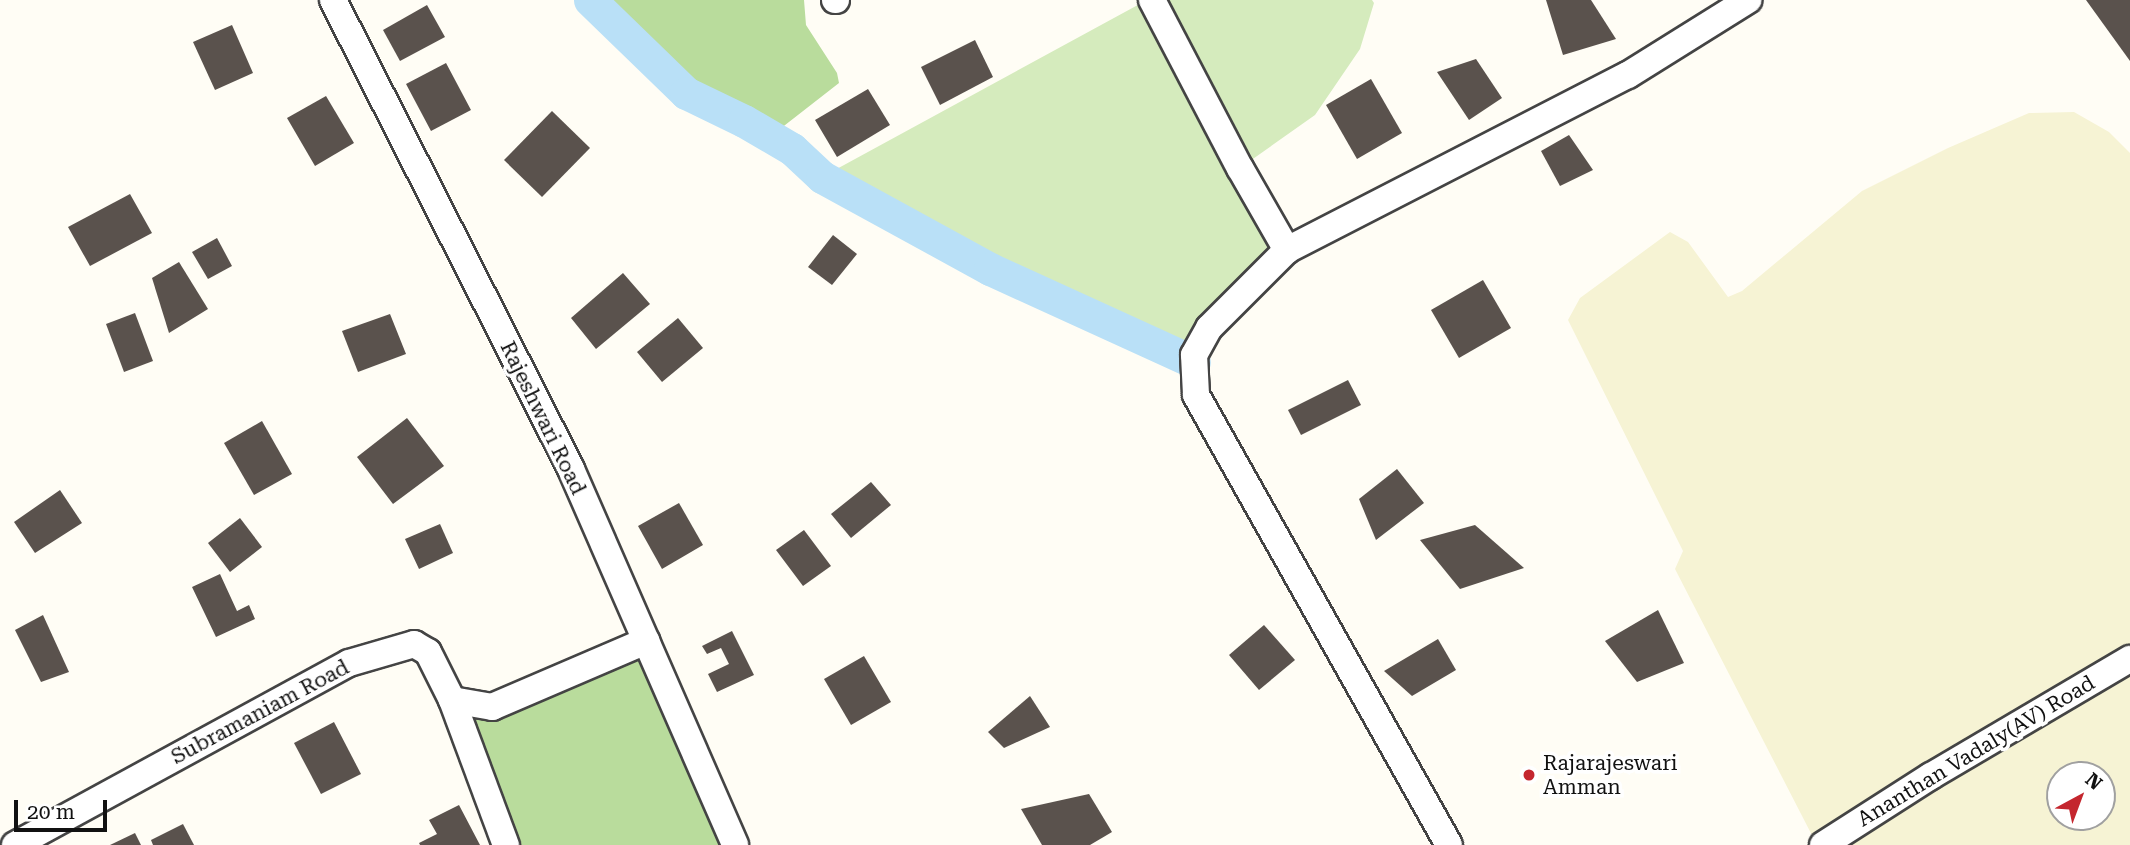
<!DOCTYPE html>
<style>
body{margin:0}
#map{position:relative;width:2130px;height:845px;overflow:hidden;background:#fffdf5;font-family:"Roboto Serif",serif}
div>[style]{position:absolute}
.farmland>*{inset:0;background:#f6f3d4}
.green>*{inset:0;background:#d5ebbd}
.forest>*{inset:0;background:#b9dc9c}
.canal>*{height:33px;margin:-16.5px;padding:0 16.5px;transform-origin:16.5px;border-radius:16.5px;background:#b9e0f7}
.building>*{inset:0;background:#5a524d}
.roads{filter:drop-shadow(2px 0 #444) drop-shadow(-2px 0 #444) drop-shadow(0 2px #444) drop-shadow(0 -2px #444)}
.street>*{height:26px;margin:-13px;padding:0 13px;transform-origin:13px;border-radius:13px;background:#fff}
.dots>*{width:19px;height:19px;translate:-50% -50%;box-sizing:border-box;border:4px solid #fff;border-radius:50%}
span{translate:-50% -50%;white-space:nowrap;text-align:center;line-height:1.15;-webkit-text-stroke:7px #fff;paint-order:stroke}
.street-label{font-size:21px;color:#111}
.poi-label{font-size:21px;color:#111}
.left{translate:0 -50%;text-align:left}
.north{position:absolute;left:2046px;top:761px;width:70px;height:70px;box-sizing:border-box;background:#fff;border:2px solid #a0a0a0;border-radius:50%;rotate:41deg;font-size:19px;font-weight:700;line-height:28px;text-align:center;color:#111}
.north::after{content:'';display:block;margin:auto;width:24px;height:32px;background:#c4262e;clip-path:polygon(50% 0,100% 100%,50% 72%,0 100%)}
.scale{position:absolute;left:14px;top:800px;width:93px;height:32px;box-sizing:border-box;border:4px solid #111;border-top:0;padding-left:9px;font-size:21px;line-height:24px;white-space:nowrap;color:#111;-webkit-text-stroke:5px #fff;paint-order:stroke}
</style>
<div id="map">
<div class="farmland">
<i style="clip-path:polygon(evenodd,2074px 112px,2109px 132px,2130px 153px,2130px 845px,1817px 845px,1675px 569px,1683px 551px,1568px 320px,1580px 298px,1670px 232px,1688px 242px,1728px 297px,1742px 291px,1862px 191px,1948px 148px,2029px 113px,2074px 112px,2060px 775px,2102px 775px,2102px 817px,2060px 817px,2060px 775px)"></i>
</div>
<div class="green">
<i style="clip-path:polygon(1147px 0,1372px 0,1374px 3px,1360px 49px,1315px 115px,1240px 168px,1287px 250px,1194px 362px,990px 269px,822px 177px)"></i>
</div>
<div class="forest">
<i style="clip-path:polygon(590px 0,804px 0,806px 25px,837px 73px,839px 83px,771px 136px,686px 93px)"></i>
<i style="clip-path:polygon(646px 641px,735px 845px,506px 845px,452px 700px,493px 707px)"></i>
</div>
<div class="canal">
<i style="left:590px;top:0;width:134px;rotate:44.1deg"></i>
<i style="left:686px;top:93px;width:64px;rotate:25.8deg"></i>
<i style="left:744px;top:121px;width:56px;rotate:30.3deg"></i>
<i style="left:792px;top:149px;width:41px;rotate:43deg"></i>
<i style="left:822px;top:177px;width:192px;rotate:28.7deg"></i>
<i style="left:990px;top:269px;width:224px;rotate:24.5deg"></i>
</div>
<div class="building">
<i style="clip-path:polygon(1546px 0,1591px 0,1616px 39px,1563px 55px)"></i>
<i style="clip-path:polygon(2086px 0,2130px 0,2130px 61px)"></i>
<i style="clip-path:polygon(427px 5px,445px 37px,400px 61px,383px 30px)"></i>
<i style="clip-path:polygon(232px 25px,253px 73px,215px 90px,193px 42px)"></i>
<i style="clip-path:polygon(975px 40px,993px 77px,940px 105px,921px 67px)"></i>
<i style="clip-path:polygon(1476px 59px,1502px 98px,1469px 120px,1437px 72px)"></i>
<i style="clip-path:polygon(446px 63px,471px 110px,431px 131px,406px 84px)"></i>
<i style="clip-path:polygon(1371px 79px,1402px 133px,1357px 159px,1326px 105px)"></i>
<i style="clip-path:polygon(868px 89px,890px 125px,837px 157px,815px 120px)"></i>
<i style="clip-path:polygon(326px 96px,354px 143px,315px 166px,287px 118px)"></i>
<i style="clip-path:polygon(552px 111px,590px 148px,542px 197px,504px 160px)"></i>
<i style="clip-path:polygon(1569px 135px,1593px 170px,1560px 186px,1541px 151px)"></i>
<i style="clip-path:polygon(130px 194px,152px 233px,90px 266px,68px 227px)"></i>
<i style="clip-path:polygon(833px 235px,857px 254px,832px 285px,808px 267px)"></i>
<i style="clip-path:polygon(217px 238px,232px 266px,208px 279px,192px 252px)"></i>
<i style="clip-path:polygon(179px 262px,208px 309px,169px 333px,152px 278px)"></i>
<i style="clip-path:polygon(623px 273px,650px 304px,596px 349px,571px 318px)"></i>
<i style="clip-path:polygon(1483px 280px,1511px 328px,1459px 358px,1431px 310px)"></i>
<i style="clip-path:polygon(135px 313px,153px 361px,124px 372px,106px 324px)"></i>
<i style="clip-path:polygon(390px 314px,406px 354px,358px 372px,342px 331px)"></i>
<i style="clip-path:polygon(678px 318px,703px 348px,662px 382px,637px 352px)"></i>
<i style="clip-path:polygon(1348px 380px,1361px 405px,1301px 435px,1288px 410px)"></i>
<i style="clip-path:polygon(407px 418px,444px 466px,393px 504px,357px 457px)"></i>
<i style="clip-path:polygon(262px 421px,292px 474px,254px 495px,224px 443px)"></i>
<i style="clip-path:polygon(1397px 469px,1424px 503px,1376px 540px,1359px 499px)"></i>
<i style="clip-path:polygon(871px 482px,891px 505px,851px 538px,831px 514px)"></i>
<i style="clip-path:polygon(60px 490px,82px 523px,35px 553px,14px 522px)"></i>
<i style="clip-path:polygon(679px 503px,703px 545px,662px 569px,638px 526px)"></i>
<i style="clip-path:polygon(240px 518px,262px 547px,230px 572px,208px 543px)"></i>
<i style="clip-path:polygon(440px 524px,453px 553px,419px 569px,405px 539px)"></i>
<i style="clip-path:polygon(1475px 525px,1524px 568px,1460px 589px,1420px 540px)"></i>
<i style="clip-path:polygon(804px 530px,831px 566px,803px 586px,776px 550px)"></i>
<i style="clip-path:polygon(220px 574px,237px 611px,249px 605px,255px 619px,216px 637px,192px 587px)"></i>
<i style="clip-path:polygon(1658px 610px,1684px 663px,1637px 682px,1605px 641px)"></i>
<i style="clip-path:polygon(43px 615px,69px 672px,41px 682px,15px 630px)"></i>
<i style="clip-path:polygon(1264px 625px,1295px 660px,1259px 690px,1229px 655px)"></i>
<i style="clip-path:polygon(732px 631px,754px 675px,717px 692px,708px 674px,729px 664px,721px 648px,707px 654px,702px 646px)"></i>
<i style="clip-path:polygon(1438px 639px,1456px 670px,1412px 696px,1384px 671px)"></i>
<i style="clip-path:polygon(864px 656px,891px 702px,851px 725px,824px 679px)"></i>
<i style="clip-path:polygon(1030px 696px,1050px 727px,1004px 748px,988px 732px)"></i>
<i style="clip-path:polygon(334px 722px,361px 774px,321px 794px,294px 743px)"></i>
<i style="clip-path:polygon(1089px 794px,1112px 832px,1090px 845px,1042px 845px,1021px 809px)"></i>
<i style="clip-path:polygon(459px 805px,480px 845px,420px 845px,419px 843px,437px 834px,429px 820px)"></i>
<i style="clip-path:polygon(183px 824px,194px 845px,153px 845px,151px 840px)"></i>
<i style="clip-path:polygon(135px 833px,141px 845px,110px 845px)"></i>
</div>
<div class="roads">
<div class="street">
<i style="left:333px;top:0;width:526px;rotate:63.09deg"></i>
<i style="left:571px;top:469px;width:410px;rotate:66.4deg"></i>
<i style="left:835px;top:0;width:1px"></i>
<i style="left:1152px;top:0;width:190px;rotate:62.4deg"></i>
<i style="left:1240px;top:168px;width:95px;rotate:60.2deg"></i>
<i style="left:1287px;top:250px;width:383px;rotate:-27.2deg"></i>
<i style="left:1628px;top:75px;width:142px;rotate:-32deg"></i>
<i style="left:1287px;top:250px;width:110px;rotate:135deg"></i>
<i style="left:1209px;top:328px;width:31px;rotate:119deg"></i>
<i style="left:1194px;top:355px;width:40px;rotate:87.1deg"></i>
<i style="left:1196px;top:395px;width:516px;rotate:60.65deg"></i>
<i style="left:452px;top:700px;width:155px;rotate:69.6deg"></i>
<i style="left:15px;top:845px;width:380px;rotate:-28.6deg"></i>
<i style="left:349px;top:663px;width:68px;rotate:-16.3deg"></i>
<i style="left:414px;top:644px;width:16px;rotate:30deg"></i>
<i style="left:428px;top:652px;width:54px;rotate:63.4deg"></i>
<i style="left:452px;top:700px;width:41px;rotate:9.9deg"></i>
<i style="left:492px;top:707px;width:168px;rotate:-23.2deg"></i>
<i style="left:1823px;top:845px;width:128px;rotate:-32.6deg"></i>
<i style="left:1931px;top:776px;width:231px;rotate:-30.5deg"></i>
</div>
</div>
<div class="dots">
<i style="left:1529px;top:775px;background:#c4262e"></i>
</div>
<div class="street-label">
<span style="left:543px;top:418px;rotate:64deg">Rajeshwari Road</span>
<span style="left:260px;top:712px;rotate:-28deg">Subramaniam Road</span>
<span style="left:1976px;top:751px;rotate:-31deg">Ananthan Vadaly(AV) Road</span>
</div>
<div class="poi-label">
<span class="left" style="left:1543px;top:775px">Rajarajeswari<br>Amman</span>
</div>
<div class="north">N</div>
<div class="scale">20 m</div>
</div>
